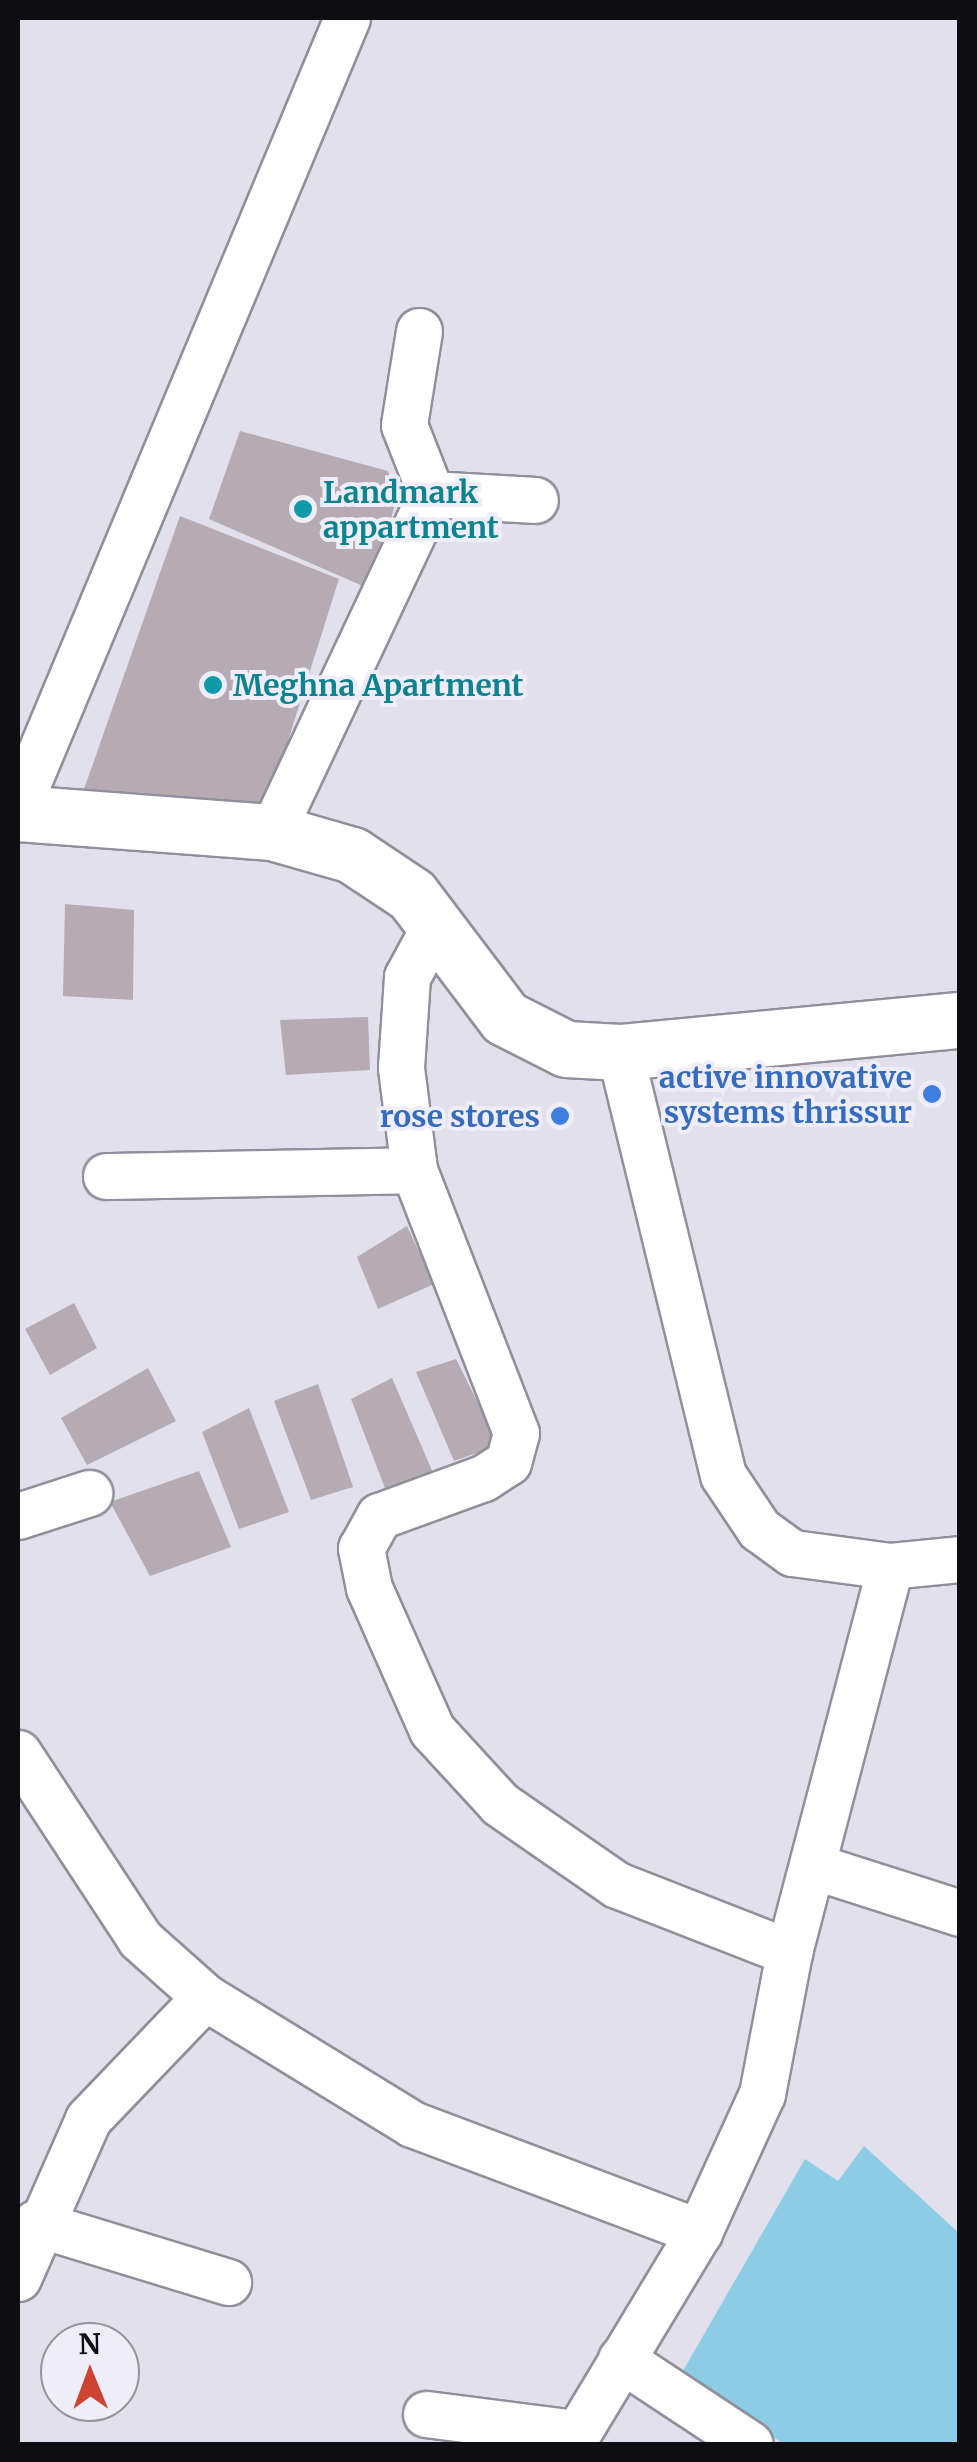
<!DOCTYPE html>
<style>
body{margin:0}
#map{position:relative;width:977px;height:2462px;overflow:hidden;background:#e1e0ec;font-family:Merriweather,serif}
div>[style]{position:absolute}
.water>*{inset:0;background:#8dcce5}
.building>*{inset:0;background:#b6abb2}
.roads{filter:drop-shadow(2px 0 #908f9b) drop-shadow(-2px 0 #908f9b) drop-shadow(0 2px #908f9b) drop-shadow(0 -2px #908f9b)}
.minor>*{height:45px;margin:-22.5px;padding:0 22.5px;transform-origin:22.5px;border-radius:22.5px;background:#fff}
.tertiary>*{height:55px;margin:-27.5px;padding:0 27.5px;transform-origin:27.5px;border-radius:27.5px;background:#fff}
.dots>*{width:28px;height:28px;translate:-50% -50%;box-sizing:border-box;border:5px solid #eeedf9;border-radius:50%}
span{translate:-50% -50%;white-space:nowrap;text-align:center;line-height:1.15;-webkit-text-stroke:8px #eeedf9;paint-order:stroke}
.culture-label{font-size:30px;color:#0d838f;font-weight:700}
.left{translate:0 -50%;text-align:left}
.shop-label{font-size:30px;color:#366cbe;font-weight:700}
.right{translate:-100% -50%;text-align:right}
.frame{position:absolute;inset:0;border:20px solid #0e0e12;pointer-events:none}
.north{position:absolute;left:40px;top:2322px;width:100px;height:100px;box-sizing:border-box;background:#eeedf9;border:2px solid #94949d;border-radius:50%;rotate:359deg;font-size:28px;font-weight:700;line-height:40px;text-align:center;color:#0e0e12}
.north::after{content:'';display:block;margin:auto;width:35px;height:45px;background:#cf4333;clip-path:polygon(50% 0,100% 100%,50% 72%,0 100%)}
</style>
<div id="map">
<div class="water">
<i style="clip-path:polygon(864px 2146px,959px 2233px,959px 2444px,784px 2444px,680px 2376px,805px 2159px,838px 2181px)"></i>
</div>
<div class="building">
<i style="clip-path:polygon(240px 431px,388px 471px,396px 500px,372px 590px,209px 519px)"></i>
<i style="clip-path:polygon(180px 516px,339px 579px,263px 820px,83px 792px)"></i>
<i style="clip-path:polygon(65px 904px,134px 910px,133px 1000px,63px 996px)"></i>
<i style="clip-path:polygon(368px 1017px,370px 1070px,286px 1075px,280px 1020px)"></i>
<i style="clip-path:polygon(407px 1226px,434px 1284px,378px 1309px,357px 1257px)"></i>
<i style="clip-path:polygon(74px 1303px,97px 1348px,50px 1375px,25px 1329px)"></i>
<i style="clip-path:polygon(456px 1359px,499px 1445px,454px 1461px,416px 1372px)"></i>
<i style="clip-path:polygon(148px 1368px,176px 1421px,87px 1465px,61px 1418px)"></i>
<i style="clip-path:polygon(392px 1378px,434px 1475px,388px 1496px,351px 1399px)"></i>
<i style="clip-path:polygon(318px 1384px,353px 1487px,311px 1500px,274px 1401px)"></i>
<i style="clip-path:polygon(249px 1408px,289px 1512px,239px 1529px,202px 1432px)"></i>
<i style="clip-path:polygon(199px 1471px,231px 1547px,150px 1576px,110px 1502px)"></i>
</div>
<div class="roads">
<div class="minor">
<i style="left:419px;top:331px;width:95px;rotate:99.1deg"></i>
<i style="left:404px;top:425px;width:74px;rotate:68.6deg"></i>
<i style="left:18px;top:806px;width:854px;rotate:-67.34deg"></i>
<i style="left:272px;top:832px;width:374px;rotate:-64.8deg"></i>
<i style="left:431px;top:494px;width:104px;rotate:3.3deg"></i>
<i style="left:434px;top:927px;width:57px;rotate:118.4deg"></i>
<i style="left:407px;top:977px;width:91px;rotate:93.8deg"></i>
<i style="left:401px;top:1068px;width:103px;rotate:82.7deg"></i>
<i style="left:414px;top:1170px;width:282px;rotate:68.8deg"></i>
<i style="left:516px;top:1433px;width:30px;rotate:105deg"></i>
<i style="left:508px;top:1462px;width:30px;rotate:147deg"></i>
<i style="left:483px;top:1478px;width:111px;rotate:159.9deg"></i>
<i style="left:379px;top:1516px;width:37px;rotate:119deg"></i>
<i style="left:361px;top:1548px;width:41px;rotate:78.7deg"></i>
<i style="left:369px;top:1588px;width:155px;rotate:66.1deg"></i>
<i style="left:432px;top:1730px;width:100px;rotate:47.4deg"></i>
<i style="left:500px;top:1804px;width:142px;rotate:34.7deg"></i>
<i style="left:617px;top:1885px;width:185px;rotate:21.3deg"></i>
<i style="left:106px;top:1176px;width:308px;rotate:-1.1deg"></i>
<i style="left:18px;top:1516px;width:75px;rotate:-17.9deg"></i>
<i style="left:890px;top:1566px;width:70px;rotate:-5.7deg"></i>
<i style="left:18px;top:1753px;width:222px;rotate:56.7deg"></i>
<i style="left:140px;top:1939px;width:87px;rotate:41.7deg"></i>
<i style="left:205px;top:1997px;width:243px;rotate:31.5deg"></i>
<i style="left:412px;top:2124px;width:307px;rotate:20.6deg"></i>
<i style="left:699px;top:2232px;width:152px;rotate:-65.5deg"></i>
<i style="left:762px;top:2094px;width:145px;rotate:-79.2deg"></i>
<i style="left:789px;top:1952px;width:399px;rotate:-75.3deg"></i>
<i style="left:890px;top:1566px;width:99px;rotate:-172.4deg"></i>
<i style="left:792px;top:1553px;width:41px;rotate:-144deg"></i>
<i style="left:759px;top:1529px;width:65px;rotate:-123.7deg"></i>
<i style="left:723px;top:1475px;width:435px;rotate:-103.7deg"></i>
<i style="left:816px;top:1867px;width:151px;rotate:17.7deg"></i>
<i style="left:35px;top:2223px;width:202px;rotate:17deg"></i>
<i style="left:18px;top:2278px;width:174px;rotate:-66.2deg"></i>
<i style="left:88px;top:2119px;width:169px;rotate:-46.2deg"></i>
<i style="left:621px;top:2359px;width:154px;rotate:33.4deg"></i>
<i style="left:426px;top:2414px;width:150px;rotate:7.3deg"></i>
<i style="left:571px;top:2444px;width:248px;rotate:-58.9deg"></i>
</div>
<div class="tertiary">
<i style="left:18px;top:813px;width:255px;rotate:4.3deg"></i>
<i style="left:272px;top:832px;width:83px;rotate:16deg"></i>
<i style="left:352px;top:855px;width:72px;rotate:33.7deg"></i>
<i style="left:412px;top:895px;width:154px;rotate:52.9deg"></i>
<i style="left:505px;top:1018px;width:68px;rotate:26.9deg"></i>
<i style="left:566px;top:1049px;width:54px;rotate:3.2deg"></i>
<i style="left:620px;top:1052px;width:342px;rotate:-5.4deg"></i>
</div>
</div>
<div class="dots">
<i style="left:303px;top:509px;background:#0f9aa8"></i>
<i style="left:213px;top:685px;background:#0f9aa8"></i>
<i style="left:932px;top:1094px;background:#3f7fe0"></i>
<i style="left:560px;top:1116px;background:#3f7fe0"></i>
</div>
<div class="culture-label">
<span class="left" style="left:323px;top:509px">Landmark<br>appartment</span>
<span class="left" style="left:233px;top:685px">Meghna Apartment</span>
</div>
<div class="shop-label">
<span class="right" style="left:912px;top:1094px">active innovative<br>systems thrissur</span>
<span class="right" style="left:540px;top:1116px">rose stores</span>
</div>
<div class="frame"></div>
<div class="north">N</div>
</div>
